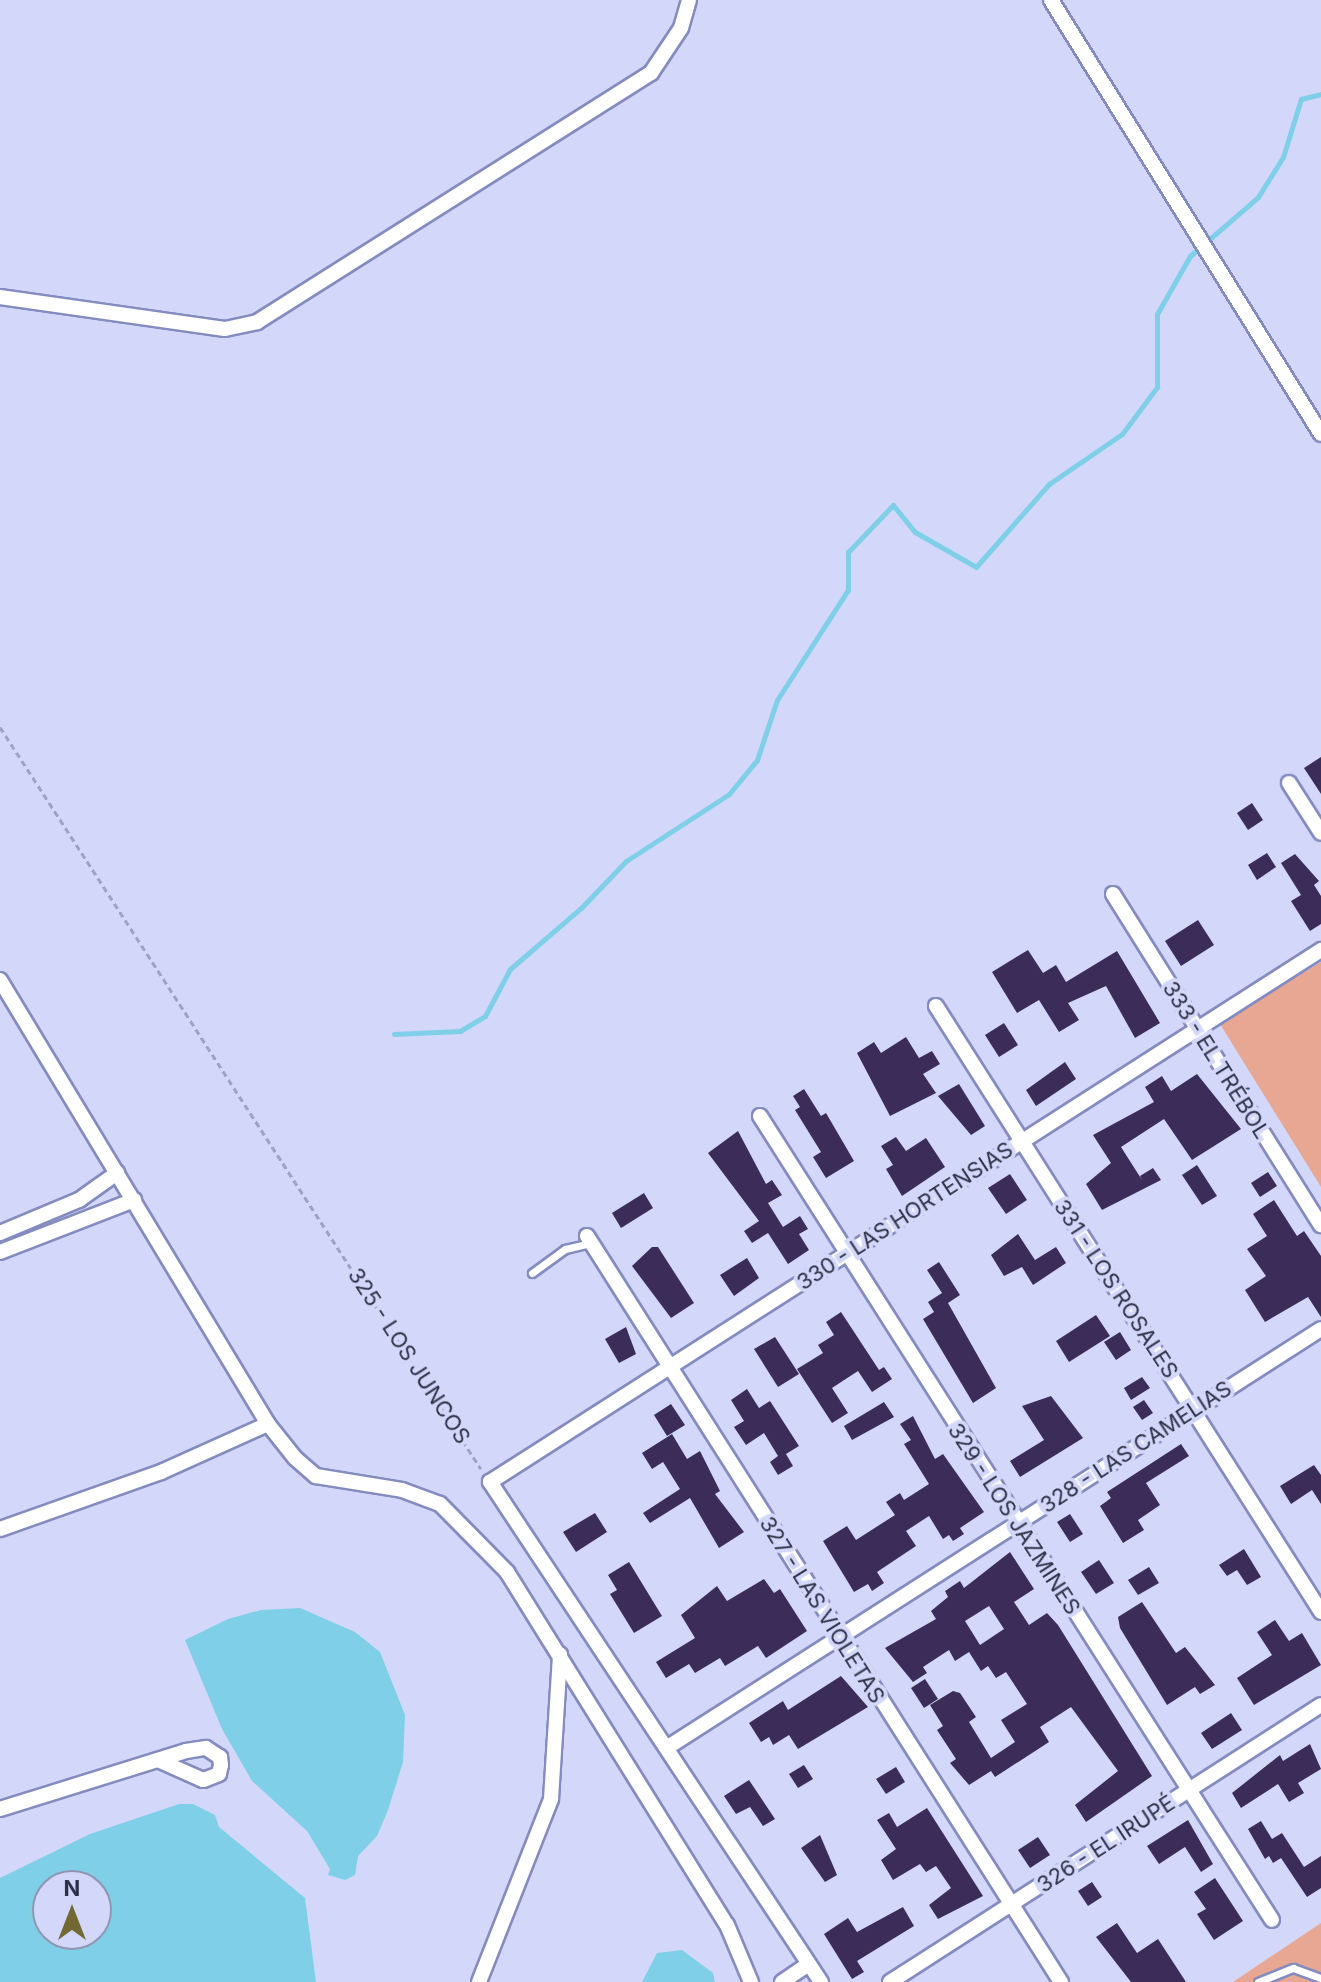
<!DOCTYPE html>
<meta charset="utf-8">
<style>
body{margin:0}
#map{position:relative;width:1321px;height:1982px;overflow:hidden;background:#d3d8fa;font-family:Inter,sans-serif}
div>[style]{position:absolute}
.green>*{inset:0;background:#e7a793}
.water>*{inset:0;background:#7ecfe7}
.stream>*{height:5px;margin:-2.5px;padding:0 2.5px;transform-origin:2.5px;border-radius:2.5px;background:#7ecfe7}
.building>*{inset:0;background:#3c2c59}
.path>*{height:3px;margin-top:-1.5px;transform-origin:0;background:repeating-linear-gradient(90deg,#9ea3c1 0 6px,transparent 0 10px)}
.roads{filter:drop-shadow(2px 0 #848bbf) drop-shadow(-2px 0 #848bbf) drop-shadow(0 2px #848bbf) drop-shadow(0 -2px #848bbf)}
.service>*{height:7px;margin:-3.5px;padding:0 3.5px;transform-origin:3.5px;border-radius:3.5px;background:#fff}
.minor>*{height:14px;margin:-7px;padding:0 7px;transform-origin:7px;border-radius:7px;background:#fff}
span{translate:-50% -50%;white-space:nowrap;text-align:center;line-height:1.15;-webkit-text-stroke:8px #d3d8fa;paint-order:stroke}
.street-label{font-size:22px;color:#2e3147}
.north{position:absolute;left:32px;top:1870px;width:80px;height:80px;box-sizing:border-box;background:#d3d8fa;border:2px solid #9195b2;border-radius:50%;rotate:0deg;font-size:22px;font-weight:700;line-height:32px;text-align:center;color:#2e3147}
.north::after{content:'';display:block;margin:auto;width:28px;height:36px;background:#716834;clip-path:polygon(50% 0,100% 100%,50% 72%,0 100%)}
</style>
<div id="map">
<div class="green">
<i style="clip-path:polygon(1321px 962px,1321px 1187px,1220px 1024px)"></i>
<i style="clip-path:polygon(1321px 1923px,1321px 1982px,1233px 1982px)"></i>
</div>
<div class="water">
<i style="clip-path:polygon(300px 1608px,355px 1632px,380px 1652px,405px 1715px,403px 1762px,388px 1810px,377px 1836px,358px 1856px,355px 1875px,345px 1880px,328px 1875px,330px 1869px,307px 1831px,252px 1781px,222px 1729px,185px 1640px,228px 1619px,261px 1610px)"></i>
<i style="clip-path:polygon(evenodd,179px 1804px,193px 1804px,215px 1815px,219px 1827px,305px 1898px,316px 1982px,0 1982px,0 1878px,90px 1834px,179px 1804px,48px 1886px,96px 1886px,96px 1934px,48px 1934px,48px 1886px)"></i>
<i style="clip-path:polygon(682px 1950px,713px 1973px,715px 1982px,642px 1982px,657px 1953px)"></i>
</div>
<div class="stream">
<i style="left:394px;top:1034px;width:66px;rotate:-2.6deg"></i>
<i style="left:460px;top:1031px;width:29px;rotate:-31deg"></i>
<i style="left:485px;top:1016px;width:53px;rotate:-62deg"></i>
<i style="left:510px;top:969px;width:94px;rotate:-40.7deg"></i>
<i style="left:581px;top:908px;width:65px;rotate:-46.2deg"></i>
<i style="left:626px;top:861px;width:123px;rotate:-33deg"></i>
<i style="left:729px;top:794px;width:44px;rotate:-50.5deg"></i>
<i style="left:757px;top:760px;width:63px;rotate:-71.6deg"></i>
<i style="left:777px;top:700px;width:131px;rotate:-57.2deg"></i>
<i style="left:848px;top:590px;width:38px;rotate:-90deg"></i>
<i style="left:848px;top:552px;width:65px;rotate:-46.2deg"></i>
<i style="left:893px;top:505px;width:35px;rotate:51deg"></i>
<i style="left:915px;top:532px;width:70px;rotate:29.8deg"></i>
<i style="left:976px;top:567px;width:111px;rotate:-48.7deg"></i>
<i style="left:1049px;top:484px;width:88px;rotate:-34.4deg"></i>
<i style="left:1122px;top:434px;width:59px;rotate:-53.3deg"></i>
<i style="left:1157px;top:387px;width:73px;rotate:-90deg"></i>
<i style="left:1157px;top:314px;width:67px;rotate:-60.4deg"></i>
<i style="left:1190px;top:256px;width:90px;rotate:-40.9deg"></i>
<i style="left:1258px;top:197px;width:47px;rotate:-58deg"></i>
<i style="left:1283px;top:157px;width:61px;rotate:-72.8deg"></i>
<i style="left:1301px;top:99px;width:21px;rotate:-14deg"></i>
</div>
<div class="building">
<i style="clip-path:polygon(1321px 757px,1321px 794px,1304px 768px)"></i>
<i style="clip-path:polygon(1252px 803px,1263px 820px,1248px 830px,1237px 813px)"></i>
<i style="clip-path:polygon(1267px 853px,1276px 867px,1257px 880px,1248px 865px)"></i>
<i style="clip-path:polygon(1295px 854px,1319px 881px,1314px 885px,1321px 896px,1321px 924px,1310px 931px,1291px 901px,1301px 895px,1281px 863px)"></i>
<i style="clip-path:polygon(1198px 920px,1214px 945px,1181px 966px,1165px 941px)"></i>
<i style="clip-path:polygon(1028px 950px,1043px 973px,1056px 965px,1066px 982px,1117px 951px,1160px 1023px,1135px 1038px,1106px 986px,1068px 1003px,1079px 1020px,1059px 1032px,1039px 1000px,1017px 1013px,992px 972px)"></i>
<i style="clip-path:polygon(1004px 1023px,1018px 1045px,999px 1057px,985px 1035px)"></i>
<i style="clip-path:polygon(906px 1037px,919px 1058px,932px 1051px,940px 1064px,923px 1074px,936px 1093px,890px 1116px,857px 1053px,874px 1042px,881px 1053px)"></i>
<i style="clip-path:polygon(1065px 1062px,1076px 1079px,1036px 1106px,1026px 1090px)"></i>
<i style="clip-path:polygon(1197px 1074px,1241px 1129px,1192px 1160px,1164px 1119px,1121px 1147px,1142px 1180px,1140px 1176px,1153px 1168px,1161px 1180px,1102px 1210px,1086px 1184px,1111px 1163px,1093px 1135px,1154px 1102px,1145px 1087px,1162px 1076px,1171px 1091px)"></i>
<i style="clip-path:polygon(959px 1084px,985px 1126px,971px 1135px,938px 1096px)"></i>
<i style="clip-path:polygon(804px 1089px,821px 1116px,826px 1113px,854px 1161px,826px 1178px,813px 1157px,821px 1152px,795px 1110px,800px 1107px,793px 1096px)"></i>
<i style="clip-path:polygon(738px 1131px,766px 1184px,772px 1180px,782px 1195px,768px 1203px,783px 1227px,800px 1216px,808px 1229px,799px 1234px,809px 1250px,788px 1264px,768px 1233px,752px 1243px,744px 1231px,759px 1221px,708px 1153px)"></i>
<i style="clip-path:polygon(896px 1137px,906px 1151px,926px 1138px,945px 1167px,902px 1196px,886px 1169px,893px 1165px,881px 1146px)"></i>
<i style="clip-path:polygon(1197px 1165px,1217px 1196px,1202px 1205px,1182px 1175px)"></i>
<i style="clip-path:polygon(1268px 1172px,1277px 1186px,1260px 1197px,1251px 1183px)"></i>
<i style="clip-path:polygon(1010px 1174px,1027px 1200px,1006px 1214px,988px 1188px)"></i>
<i style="clip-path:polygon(644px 1193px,653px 1208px,621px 1228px,612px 1213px)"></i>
<i style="clip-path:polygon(1274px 1200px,1297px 1236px,1304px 1231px,1321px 1256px,1321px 1317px,1308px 1297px,1265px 1322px,1245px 1290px,1266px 1276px,1247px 1249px,1267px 1236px,1253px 1214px)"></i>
<i style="clip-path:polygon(1018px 1234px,1035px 1260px,1056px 1247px,1066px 1263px,1033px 1285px,1022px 1267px,1004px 1276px,991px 1255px)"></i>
<i style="clip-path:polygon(652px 1247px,658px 1247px,694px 1303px,671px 1318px,632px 1266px)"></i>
<i style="clip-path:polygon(747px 1258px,759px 1278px,734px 1296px,720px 1275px)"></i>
<i style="clip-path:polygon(939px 1262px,960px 1295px,948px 1303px,996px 1388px,973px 1403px,923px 1319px,934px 1312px,928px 1302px,942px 1293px,927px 1270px)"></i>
<i style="clip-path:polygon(841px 1312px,879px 1370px,884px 1367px,892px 1379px,872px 1392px,858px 1371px,832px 1388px,848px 1413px,832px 1423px,797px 1369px,823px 1353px,818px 1345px,834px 1335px,826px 1322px)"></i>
<i style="clip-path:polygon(1096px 1315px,1110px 1336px,1069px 1362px,1056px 1341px)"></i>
<i style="clip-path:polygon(626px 1327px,636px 1354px,619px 1363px,605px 1339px)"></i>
<i style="clip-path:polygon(1120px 1332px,1131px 1350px,1116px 1360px,1104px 1342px)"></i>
<i style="clip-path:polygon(775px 1337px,799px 1374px,778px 1387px,754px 1349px)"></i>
<i style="clip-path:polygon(1142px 1377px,1150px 1388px,1131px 1400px,1124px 1388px)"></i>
<i style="clip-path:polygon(747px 1389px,759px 1408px,770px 1401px,799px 1446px,786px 1454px,793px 1466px,778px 1475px,770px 1462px,778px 1456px,764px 1433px,746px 1445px,734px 1427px,744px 1421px,731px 1400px)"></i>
<i style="clip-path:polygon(1051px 1396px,1083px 1438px,1020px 1477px,1010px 1461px,1044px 1440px,1022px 1406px)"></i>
<i style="clip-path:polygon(1144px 1400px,1153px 1413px,1142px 1420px,1133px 1407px)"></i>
<i style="clip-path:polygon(884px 1402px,894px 1417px,852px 1440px,844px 1426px)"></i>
<i style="clip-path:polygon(671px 1404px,685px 1425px,667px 1436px,654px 1415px)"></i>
<i style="clip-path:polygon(913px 1416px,935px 1459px,943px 1454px,984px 1512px,960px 1528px,964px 1534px,953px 1541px,949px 1535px,943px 1539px,929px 1516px,906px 1531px,916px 1546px,877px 1572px,884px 1583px,872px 1591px,868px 1584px,854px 1592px,823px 1541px,847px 1526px,856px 1540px,895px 1515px,886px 1502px,900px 1493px,904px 1500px,929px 1484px,904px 1444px,911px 1440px,900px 1424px)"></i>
<i style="clip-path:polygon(672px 1434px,687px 1459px,700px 1451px,720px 1491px,715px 1494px,744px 1532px,719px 1548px,690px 1498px,650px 1523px,643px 1513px,680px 1489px,663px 1462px,652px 1469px,642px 1453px)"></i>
<i style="clip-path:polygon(1181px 1444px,1189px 1456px,1146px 1483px,1160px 1505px,1138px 1520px,1144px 1530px,1123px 1543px,1100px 1506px,1111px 1498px,1107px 1492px)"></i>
<i style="clip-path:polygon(1314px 1465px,1321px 1475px,1321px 1504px,1312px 1490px,1291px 1504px,1280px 1486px)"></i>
<i style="clip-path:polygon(595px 1513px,607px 1532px,576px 1552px,563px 1532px)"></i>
<i style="clip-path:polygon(1070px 1514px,1083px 1534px,1070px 1542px,1057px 1522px)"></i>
<i style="clip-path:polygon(1244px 1549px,1261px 1577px,1247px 1585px,1237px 1570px,1227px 1576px,1219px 1565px)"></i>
<i style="clip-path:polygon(evenodd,1010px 1552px,1034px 1589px,1014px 1602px,1029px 1625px,1047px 1613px,1058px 1625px,1152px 1776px,1086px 1822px,1075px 1805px,1118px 1771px,1071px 1707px,1040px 1727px,1049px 1742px,995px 1777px,991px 1771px,969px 1785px,950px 1763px,956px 1759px,937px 1730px,943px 1726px,930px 1705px,953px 1691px,960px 1693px,976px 1717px,969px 1722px,991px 1758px,1015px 1742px,1001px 1720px,1027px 1704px,1006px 1672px,996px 1678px,988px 1666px,981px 1671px,969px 1652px,955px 1661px,949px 1650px,923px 1667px,927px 1673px,913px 1682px,885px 1648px,936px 1619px,931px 1611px,948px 1597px,945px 1591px,960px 1581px,964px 1588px,1010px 1552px,989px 1606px,1004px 1629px,980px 1645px,965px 1621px,989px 1606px)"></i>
<i style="clip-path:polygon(1099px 1560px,1114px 1583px,1096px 1594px,1081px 1572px)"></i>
<i style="clip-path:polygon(629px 1562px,662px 1616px,634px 1633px,610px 1594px,617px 1590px,608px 1575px)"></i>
<i style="clip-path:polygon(1149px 1567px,1159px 1583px,1138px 1595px,1128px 1580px)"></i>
<i style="clip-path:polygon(764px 1579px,774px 1593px,780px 1589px,807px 1631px,766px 1658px,758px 1646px,725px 1666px,720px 1658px,695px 1673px,689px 1664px,666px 1678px,656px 1662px,695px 1638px,681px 1615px,717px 1586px,727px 1601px)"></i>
<i style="clip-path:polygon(1142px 1602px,1176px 1653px,1185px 1647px,1215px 1685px,1200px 1694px,1195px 1687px,1167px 1705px,1120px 1628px,1118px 1617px)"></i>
<i style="clip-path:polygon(1275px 1620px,1289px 1641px,1302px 1633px,1321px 1665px,1254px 1705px,1237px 1678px,1272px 1655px,1257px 1632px)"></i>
<i style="clip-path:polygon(841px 1676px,868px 1707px,798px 1749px,789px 1735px,773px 1745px,769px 1737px,761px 1742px,749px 1723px,783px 1701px,788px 1710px)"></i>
<i style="clip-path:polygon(925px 1679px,938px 1699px,924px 1708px,911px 1688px)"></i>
<i style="clip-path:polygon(1231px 1713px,1242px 1730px,1212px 1749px,1201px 1733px)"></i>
<i style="clip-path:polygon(1310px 1744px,1321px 1769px,1298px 1783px,1304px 1793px,1289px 1802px,1278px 1784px,1241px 1808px,1232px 1793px,1280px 1755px,1283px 1761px)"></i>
<i style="clip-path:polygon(804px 1765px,813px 1779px,798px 1788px,789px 1774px)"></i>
<i style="clip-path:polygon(896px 1767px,905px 1782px,886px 1794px,876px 1779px)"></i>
<i style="clip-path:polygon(749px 1780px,775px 1819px,763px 1826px,750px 1807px,736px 1814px,724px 1796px)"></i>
<i style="clip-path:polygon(927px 1808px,983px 1896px,938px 1919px,929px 1905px,951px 1888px,936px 1866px,926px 1872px,920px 1864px,893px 1880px,881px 1860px,896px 1849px,877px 1820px,889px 1813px,897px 1827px)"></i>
<i style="clip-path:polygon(1188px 1820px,1213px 1864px,1201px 1872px,1185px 1847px,1159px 1864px,1147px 1846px)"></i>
<i style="clip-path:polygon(1261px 1821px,1272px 1839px,1282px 1833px,1304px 1867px,1321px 1856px,1321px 1888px,1307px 1897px,1281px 1858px,1273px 1863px,1269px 1856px,1265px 1859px,1248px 1829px)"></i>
<i style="clip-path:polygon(820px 1835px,837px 1875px,825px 1882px,801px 1848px)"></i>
<i style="clip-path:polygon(1038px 1837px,1050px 1855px,1030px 1868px,1018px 1850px)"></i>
<i style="clip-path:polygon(1215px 1878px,1243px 1921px,1214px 1940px,1197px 1914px,1206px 1909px,1194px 1892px)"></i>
<i style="clip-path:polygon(1092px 1882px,1102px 1897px,1088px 1906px,1078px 1891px)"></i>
<i style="clip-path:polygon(903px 1907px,914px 1926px,857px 1961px,864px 1972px,852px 1979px,824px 1934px,848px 1918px,857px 1932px)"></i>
<i style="clip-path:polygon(1117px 1923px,1137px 1953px,1158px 1939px,1186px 1982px,1131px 1982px,1096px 1937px)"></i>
</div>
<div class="path">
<i style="left:0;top:727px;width:884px;rotate:57.05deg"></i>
</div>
<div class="roads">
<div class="service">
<i style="left:532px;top:1273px;width:41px;rotate:-36deg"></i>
<i style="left:565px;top:1249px;width:27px;rotate:-13deg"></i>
<i style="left:1258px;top:1982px;width:38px;rotate:-22deg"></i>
<i style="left:1293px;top:1968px;width:30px;rotate:20deg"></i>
</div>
<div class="minor">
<i style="left:1051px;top:0;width:511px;rotate:58.11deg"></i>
<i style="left:0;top:297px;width:227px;rotate:8.1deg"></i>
<i style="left:225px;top:329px;width:33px;rotate:-12deg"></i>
<i style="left:257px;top:322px;width:466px;rotate:-32.3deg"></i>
<i style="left:651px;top:73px;width:54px;rotate:-56.3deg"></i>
<i style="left:681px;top:28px;width:29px;rotate:-74deg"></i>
<i style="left:1289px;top:783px;width:59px;rotate:57.4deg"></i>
<i style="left:1113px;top:894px;width:391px;rotate:57.9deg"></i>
<i style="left:0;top:980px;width:519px;rotate:58.88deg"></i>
<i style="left:268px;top:1424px;width:43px;rotate:51.5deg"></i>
<i style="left:295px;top:1458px;width:28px;rotate:41deg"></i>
<i style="left:316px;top:1476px;width:87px;rotate:9.2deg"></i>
<i style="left:402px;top:1490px;width:40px;rotate:20.2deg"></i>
<i style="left:440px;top:1504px;width:95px;rotate:45.4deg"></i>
<i style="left:507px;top:1572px;width:416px;rotate:58.1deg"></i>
<i style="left:727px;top:1925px;width:62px;rotate:67.2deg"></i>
<i style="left:936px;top:1006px;width:718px;rotate:57.57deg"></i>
<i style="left:760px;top:1116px;width:953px;rotate:57.51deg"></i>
<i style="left:0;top:1233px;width:86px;rotate:-22.7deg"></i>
<i style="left:79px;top:1200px;width:47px;rotate:-35.4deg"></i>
<i style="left:587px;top:1236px;width:884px;rotate:57.57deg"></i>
<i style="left:0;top:1252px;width:144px;rotate:-21.2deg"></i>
<i style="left:0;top:1529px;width:171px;rotate:-19.5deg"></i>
<i style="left:161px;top:1472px;width:117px;rotate:-24.2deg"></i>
<i style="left:668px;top:1747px;width:775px;rotate:-32.62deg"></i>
<i style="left:0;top:1809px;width:195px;rotate:-17.3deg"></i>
<i style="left:186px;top:1751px;width:20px;rotate:-9deg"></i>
<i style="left:206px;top:1748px;width:17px;rotate:33deg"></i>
<i style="left:220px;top:1757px;width:8px;rotate:83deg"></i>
<i style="left:221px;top:1765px;width:9px;rotate:103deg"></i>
<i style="left:219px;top:1774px;width:17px;rotate:159deg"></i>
<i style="left:203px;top:1780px;width:49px;rotate:-156deg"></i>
<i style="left:479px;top:1982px;width:197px;rotate:-68.5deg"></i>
<i style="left:551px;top:1799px;width:145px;rotate:-86.4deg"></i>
<i style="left:782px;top:1982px;width:32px;rotate:-34deg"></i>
<i style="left:821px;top:1982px;width:600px;rotate:-123.5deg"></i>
<i style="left:490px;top:1482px;width:987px;rotate:-32.63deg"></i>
<i style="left:890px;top:1982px;width:512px;rotate:-32.73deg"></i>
</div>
</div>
<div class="street-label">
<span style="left:1216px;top:1060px;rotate:58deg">333 - EL TRÉBOL</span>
<span style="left:905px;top:1216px;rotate:-33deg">330 - LAS HORTENSIAS</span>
<span style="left:1116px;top:1289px;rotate:57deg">331 - LOS ROSALES</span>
<span style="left:409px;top:1356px;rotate:57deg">325 - LOS JUNCOS</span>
<span style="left:1136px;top:1447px;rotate:-33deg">328 - LAS CAMELIAS</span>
<span style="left:1014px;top:1519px;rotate:57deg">329 - LOS JAZMINES</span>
<span style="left:822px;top:1610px;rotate:58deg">327 - LAS VIOLETAS</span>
<span style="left:1106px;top:1844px;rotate:-33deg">326 - EL IRUPÉ</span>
</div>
<div class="north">N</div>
</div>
